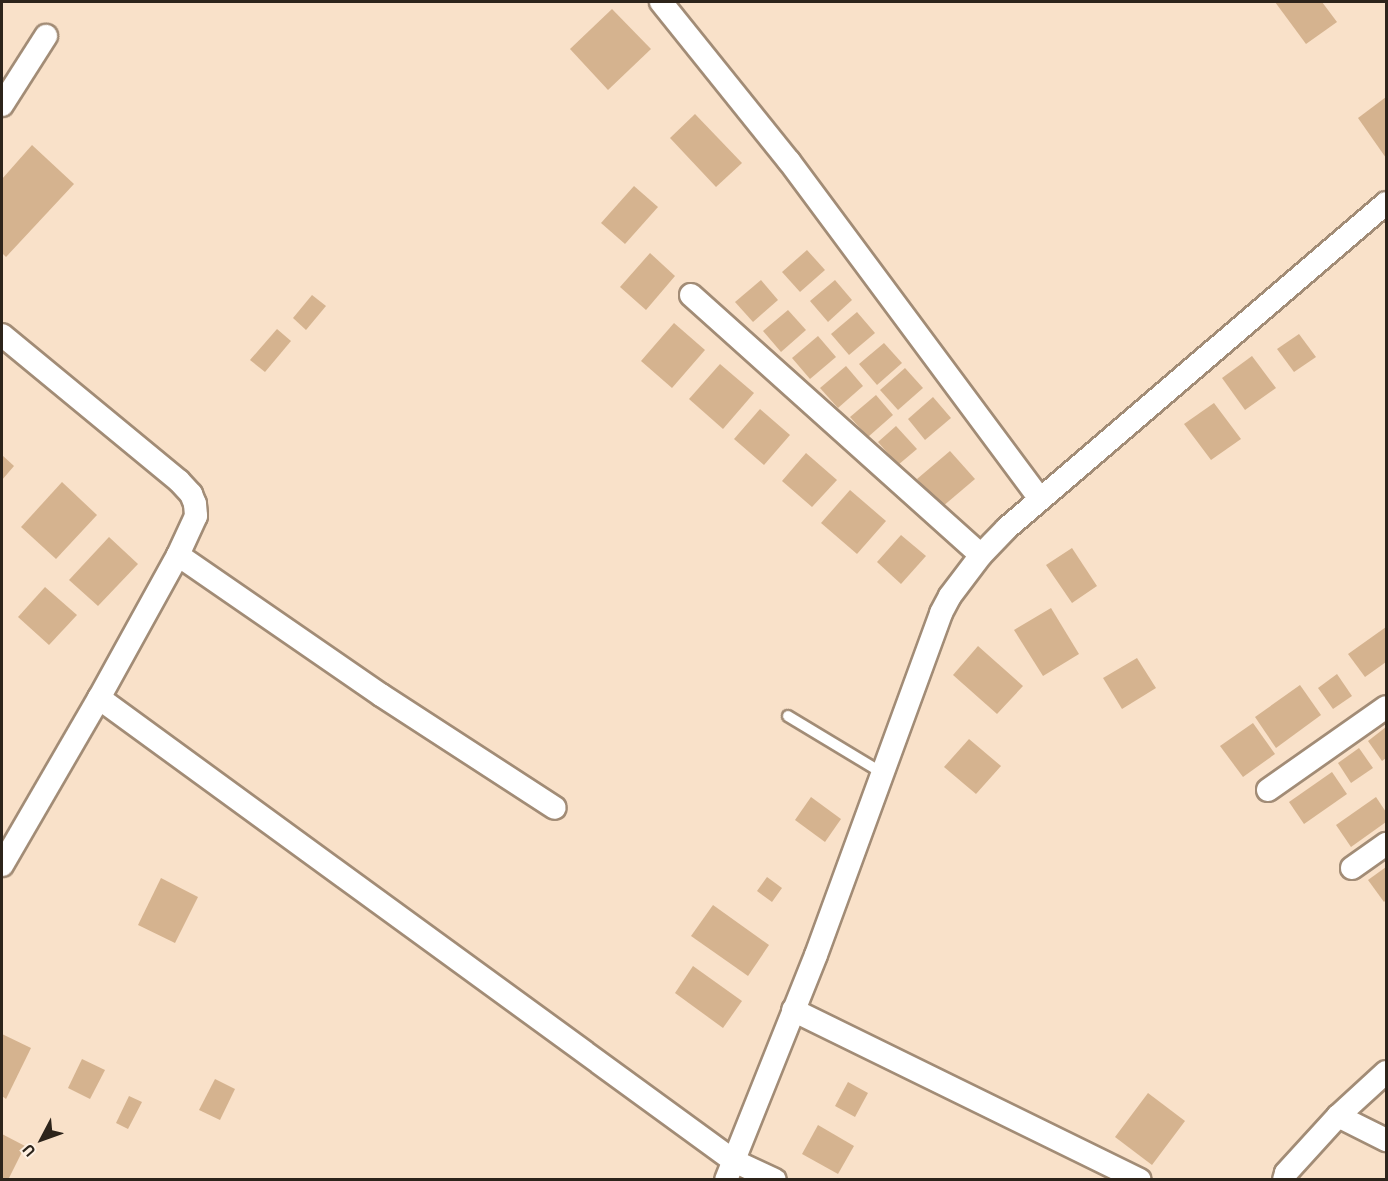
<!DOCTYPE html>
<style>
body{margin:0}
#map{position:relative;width:1388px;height:1181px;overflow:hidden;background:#f9e1c9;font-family:"Titillium Web",sans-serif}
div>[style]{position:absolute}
.building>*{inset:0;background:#d5b38f}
.roads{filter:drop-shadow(2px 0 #a28c76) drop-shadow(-2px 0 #a28c76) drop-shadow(0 2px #a28c76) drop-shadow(0 -2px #a28c76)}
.service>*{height:10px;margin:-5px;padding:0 5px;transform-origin:5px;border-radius:5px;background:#fff}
.minor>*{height:22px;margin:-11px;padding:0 11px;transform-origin:11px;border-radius:11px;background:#fff}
span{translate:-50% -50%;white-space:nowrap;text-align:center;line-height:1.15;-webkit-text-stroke:4.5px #fef0e2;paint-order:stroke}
.frame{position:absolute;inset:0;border:3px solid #2d241b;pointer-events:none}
.north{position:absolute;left:12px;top:1109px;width:60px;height:60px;-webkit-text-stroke:4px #fef0e2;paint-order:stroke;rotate:229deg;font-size:16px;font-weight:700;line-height:24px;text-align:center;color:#2d241b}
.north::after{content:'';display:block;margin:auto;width:21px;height:27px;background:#2d241b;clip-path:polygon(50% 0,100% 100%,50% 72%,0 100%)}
</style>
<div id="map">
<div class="building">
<i style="clip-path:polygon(1275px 2px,1322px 2px,1337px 22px,1306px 44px)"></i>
<i style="clip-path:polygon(612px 9px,651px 49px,608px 90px,570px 49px)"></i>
<i style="clip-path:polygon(1386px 97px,1386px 158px,1358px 118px)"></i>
<i style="clip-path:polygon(695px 114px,742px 163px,716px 187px,670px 138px)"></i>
<i style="clip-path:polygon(32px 145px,74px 184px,6px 257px,2px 253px,2px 179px)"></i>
<i style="clip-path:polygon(634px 186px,658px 207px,625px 244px,601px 223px)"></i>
<i style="clip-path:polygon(807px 250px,825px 270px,800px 292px,782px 272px)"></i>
<i style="clip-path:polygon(650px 253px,675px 276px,646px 310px,620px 287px)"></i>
<i style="clip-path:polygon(761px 280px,778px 300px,753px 322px,735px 302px)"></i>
<i style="clip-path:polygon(835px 280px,852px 300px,828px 322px,810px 301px)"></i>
<i style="clip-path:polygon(312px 295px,326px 306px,306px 330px,293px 318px)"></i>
<i style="clip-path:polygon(788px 310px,806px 330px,781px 352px,763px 331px)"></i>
<i style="clip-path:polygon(857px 312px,875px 333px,849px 355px,831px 334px)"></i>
<i style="clip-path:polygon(674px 323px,705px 350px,672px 388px,641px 361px)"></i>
<i style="clip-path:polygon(277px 329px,291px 341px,265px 372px,250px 360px)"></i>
<i style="clip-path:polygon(1299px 334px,1316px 357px,1294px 372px,1277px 349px)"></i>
<i style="clip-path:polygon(818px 336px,836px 357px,810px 379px,792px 358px)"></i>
<i style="clip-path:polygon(884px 343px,902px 363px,877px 385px,859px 364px)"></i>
<i style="clip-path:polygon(1252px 356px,1276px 388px,1245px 410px,1222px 378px)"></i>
<i style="clip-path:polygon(720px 364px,754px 393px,723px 429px,689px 399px)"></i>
<i style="clip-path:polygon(846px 366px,863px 386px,838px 408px,820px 388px)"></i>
<i style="clip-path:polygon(905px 368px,923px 388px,898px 410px,880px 390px)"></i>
<i style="clip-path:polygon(876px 395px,893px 415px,868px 437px,850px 417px)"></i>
<i style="clip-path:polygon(933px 397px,951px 418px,925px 440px,908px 419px)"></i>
<i style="clip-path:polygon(1214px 403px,1241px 439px,1211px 460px,1184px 424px)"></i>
<i style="clip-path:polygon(760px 409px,790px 435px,764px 465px,734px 439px)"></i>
<i style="clip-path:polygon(896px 426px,917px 449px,898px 465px,878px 442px)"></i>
<i style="clip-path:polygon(950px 451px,975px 479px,942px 507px,917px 479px)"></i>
<i style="clip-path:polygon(806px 453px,837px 480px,812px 507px,782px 481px)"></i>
<i style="clip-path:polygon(2px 455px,14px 466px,2px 480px)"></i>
<i style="clip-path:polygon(62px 482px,97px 515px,56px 559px,21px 527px)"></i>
<i style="clip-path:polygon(850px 490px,886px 521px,857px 554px,821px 523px)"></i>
<i style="clip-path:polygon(901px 535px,926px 556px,901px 584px,877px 562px)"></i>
<i style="clip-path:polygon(109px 537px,138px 564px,98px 606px,69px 580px)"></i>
<i style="clip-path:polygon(1072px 548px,1097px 586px,1072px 603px,1046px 565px)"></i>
<i style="clip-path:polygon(45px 587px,77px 615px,49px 645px,18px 617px)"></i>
<i style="clip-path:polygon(1051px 608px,1079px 654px,1043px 676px,1014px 630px)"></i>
<i style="clip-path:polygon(1386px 627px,1386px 662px,1365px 677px,1348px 654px)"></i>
<i style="clip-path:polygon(978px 646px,1023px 686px,997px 714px,953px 675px)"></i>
<i style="clip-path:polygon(1137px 658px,1156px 688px,1122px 709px,1103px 678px)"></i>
<i style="clip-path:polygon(1337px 674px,1352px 696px,1333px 709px,1318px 688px)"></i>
<i style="clip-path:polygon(1300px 685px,1321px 715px,1276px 748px,1255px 717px)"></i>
<i style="clip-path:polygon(1253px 723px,1275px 754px,1243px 777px,1220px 746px)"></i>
<i style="clip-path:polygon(1386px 727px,1386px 758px,1382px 761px,1368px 741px)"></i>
<i style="clip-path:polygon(969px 739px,1001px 766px,976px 794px,944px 767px)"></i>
<i style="clip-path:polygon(1359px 748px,1373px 768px,1351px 783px,1338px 763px)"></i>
<i style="clip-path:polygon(1332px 772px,1347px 794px,1304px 824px,1289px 802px)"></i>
<i style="clip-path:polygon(811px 797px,841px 819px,825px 842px,795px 820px)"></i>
<i style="clip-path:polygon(1376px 797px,1386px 812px,1386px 822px,1351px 847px,1336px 825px)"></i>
<i style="clip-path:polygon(1386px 867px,1386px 900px,1384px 902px,1368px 880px)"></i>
<i style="clip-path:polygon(767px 877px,782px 888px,772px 902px,757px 891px)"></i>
<i style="clip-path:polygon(161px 878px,198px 897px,175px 943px,138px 925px)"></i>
<i style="clip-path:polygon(713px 905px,769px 945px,748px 976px,691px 936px)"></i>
<i style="clip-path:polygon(693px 966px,742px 1001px,723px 1028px,675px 993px)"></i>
<i style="clip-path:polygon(2px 1034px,31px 1048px,6px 1099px,2px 1096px)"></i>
<i style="clip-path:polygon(82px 1059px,105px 1070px,90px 1099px,68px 1088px)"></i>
<i style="clip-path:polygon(215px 1079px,235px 1089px,220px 1120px,199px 1110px)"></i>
<i style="clip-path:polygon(848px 1082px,868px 1093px,855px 1117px,835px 1106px)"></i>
<i style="clip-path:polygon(1148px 1093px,1185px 1121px,1152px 1165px,1115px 1137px)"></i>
<i style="clip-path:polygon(129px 1096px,142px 1102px,128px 1129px,116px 1123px)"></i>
<i style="clip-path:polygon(818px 1125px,854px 1146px,838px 1174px,802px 1154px)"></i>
<i style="clip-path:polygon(2px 1134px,25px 1146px,8px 1180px,2px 1180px)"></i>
</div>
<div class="roads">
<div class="service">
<i style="left:788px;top:716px;width:112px;rotate:31.1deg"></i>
</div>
<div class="minor">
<i style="left:661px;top:2px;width:204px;rotate:51.2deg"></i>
<i style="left:789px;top:161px;width:421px;rotate:53.4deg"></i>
<i style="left:2px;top:105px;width:82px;rotate:-57.5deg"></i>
<i style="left:691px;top:295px;width:389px;rotate:41.9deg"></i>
<i style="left:2px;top:335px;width:229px;rotate:39.5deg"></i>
<i style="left:179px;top:481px;width:18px;rotate:47deg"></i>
<i style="left:191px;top:494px;width:11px;rotate:68deg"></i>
<i style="left:195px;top:504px;width:12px;rotate:85deg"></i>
<i style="left:196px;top:516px;width:43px;rotate:114.8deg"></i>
<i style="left:178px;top:555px;width:163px;rotate:118.9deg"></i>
<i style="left:99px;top:698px;width:193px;rotate:120.1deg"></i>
<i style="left:178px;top:555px;width:247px;rotate:34.6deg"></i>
<i style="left:381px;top:695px;width:207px;rotate:33deg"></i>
<i style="left:99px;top:698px;width:786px;rotate:36.1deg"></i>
<i style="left:734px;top:1161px;width:45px;rotate:24.9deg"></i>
<i style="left:1268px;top:790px;width:144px;rotate:-35.1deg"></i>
<i style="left:1352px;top:868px;width:42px;rotate:-35.2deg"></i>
<i style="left:793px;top:1010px;width:386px;rotate:26.1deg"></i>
<i style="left:1338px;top:1116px;width:54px;rotate:26.6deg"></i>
<i style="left:726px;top:1180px;width:242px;rotate:-68.2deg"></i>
<i style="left:816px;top:955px;width:364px;rotate:-69.9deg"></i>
<i style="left:941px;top:613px;width:19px;rotate:-62deg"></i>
<i style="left:950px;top:596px;width:51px;rotate:-52.9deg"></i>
<i style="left:981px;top:555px;width:37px;rotate:-46deg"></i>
<i style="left:1007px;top:528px;width:499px;rotate:-40.6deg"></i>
<i style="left:1284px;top:1180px;width:7px;rotate:-74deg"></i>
<i style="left:1286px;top:1173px;width:77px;rotate:-47.6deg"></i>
<i style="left:1338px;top:1116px;width:65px;rotate:-42.5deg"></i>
</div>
</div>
<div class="frame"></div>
<div class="north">U</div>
</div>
